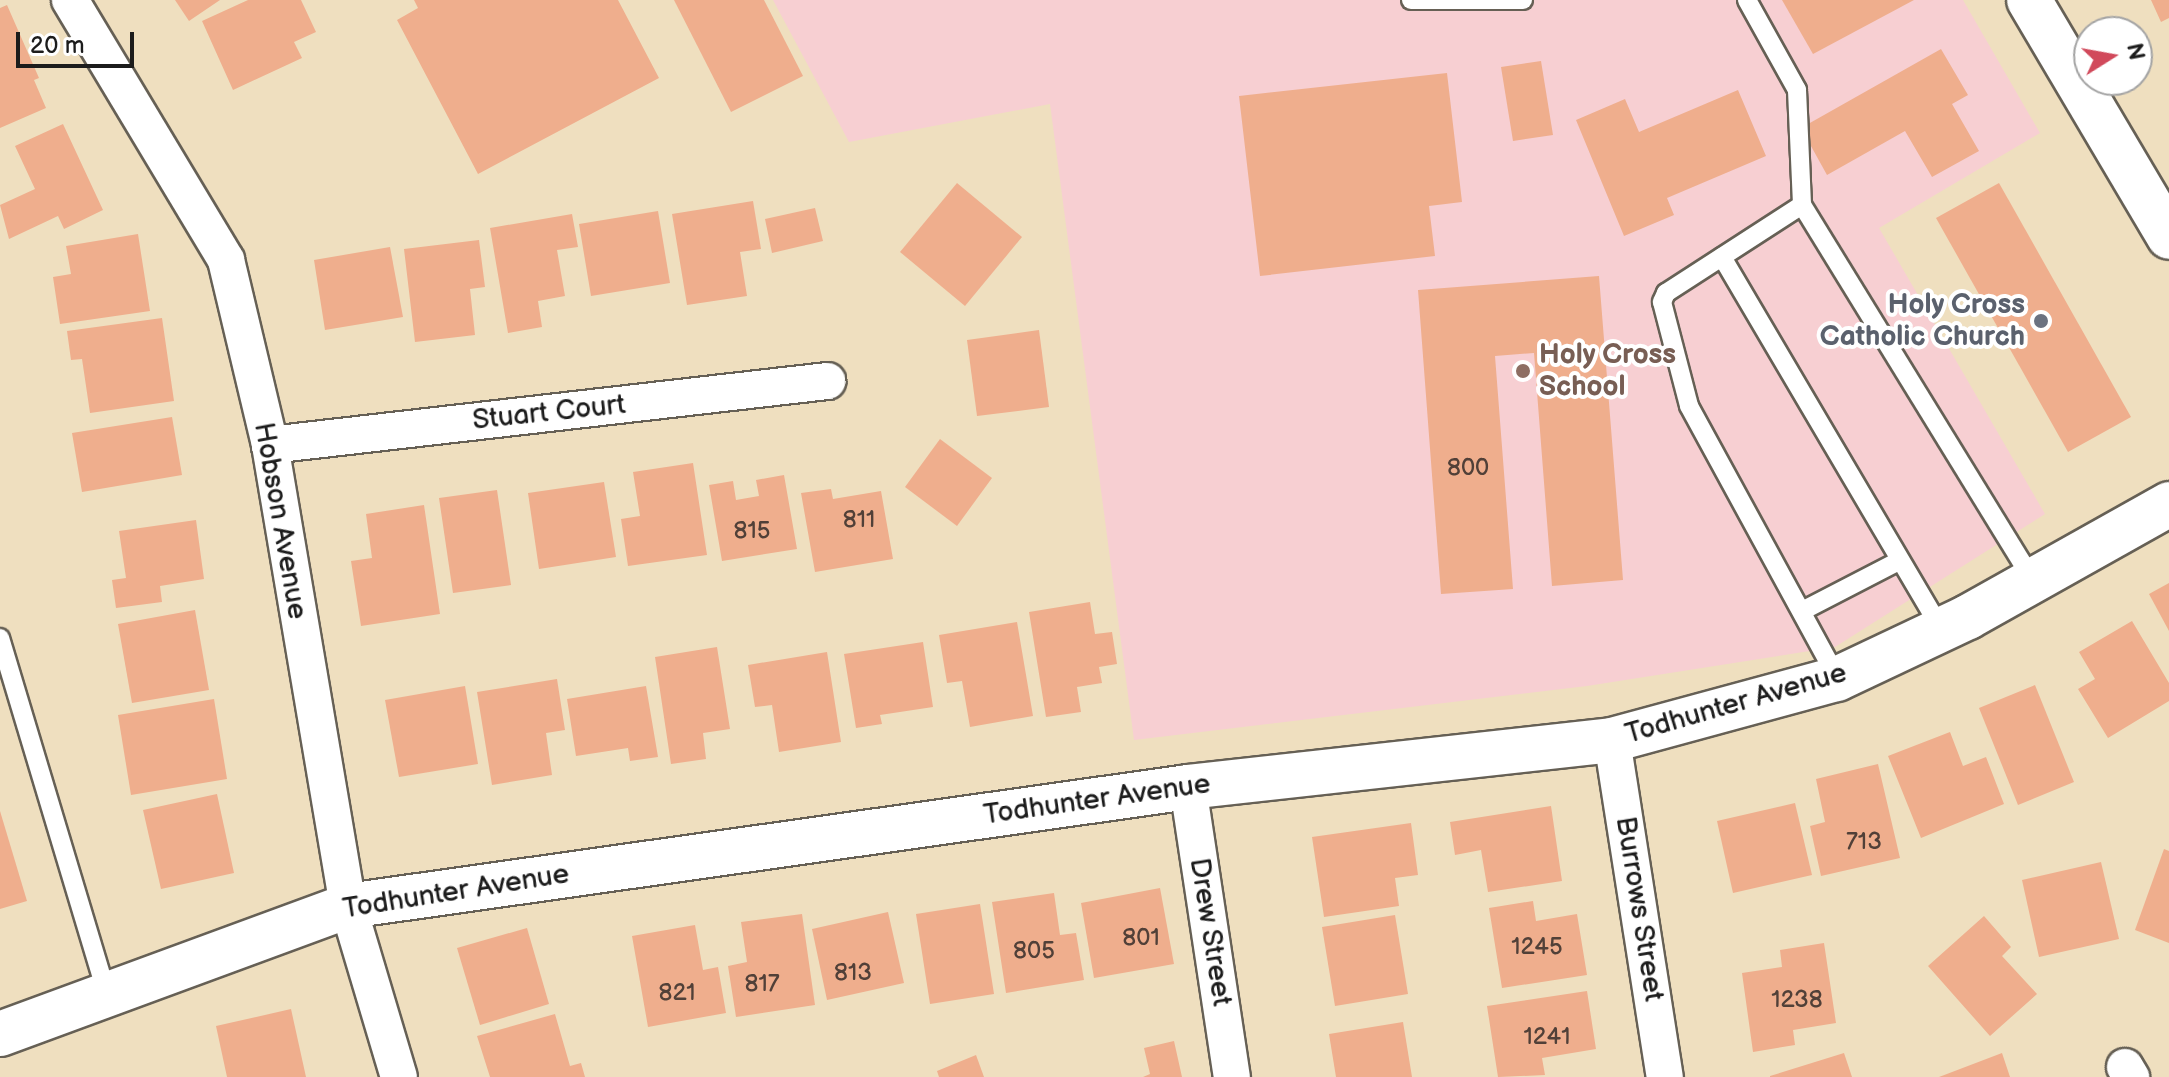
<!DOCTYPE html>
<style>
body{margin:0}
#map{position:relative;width:2169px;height:1077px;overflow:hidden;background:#efdfbf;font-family:"Balsamiq Sans",sans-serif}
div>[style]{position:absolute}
.built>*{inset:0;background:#f7cfd2}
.building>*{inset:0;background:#efae8d}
.roads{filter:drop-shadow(2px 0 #666055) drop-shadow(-2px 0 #666055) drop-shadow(0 2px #666055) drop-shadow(0 -2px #666055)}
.service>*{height:18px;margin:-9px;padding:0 9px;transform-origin:9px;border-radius:9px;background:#fff}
.minor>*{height:36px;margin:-18px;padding:0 18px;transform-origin:18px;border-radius:18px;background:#fff}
.tertiary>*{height:44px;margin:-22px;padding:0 22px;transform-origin:22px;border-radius:22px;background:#fff}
.dots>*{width:22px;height:22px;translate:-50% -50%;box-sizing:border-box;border:4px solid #fff;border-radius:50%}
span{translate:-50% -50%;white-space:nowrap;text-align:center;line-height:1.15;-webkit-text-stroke:8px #fff;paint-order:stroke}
.number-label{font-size:24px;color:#514038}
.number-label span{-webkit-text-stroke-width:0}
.worship-label{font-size:28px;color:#5b616d;font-weight:700}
.right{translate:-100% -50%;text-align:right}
.education-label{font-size:28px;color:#785e54;font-weight:700}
.left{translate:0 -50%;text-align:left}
.street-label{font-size:28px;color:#1c1c1c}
.north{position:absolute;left:2073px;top:16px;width:80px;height:80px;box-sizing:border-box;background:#fff;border:2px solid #a4a4a4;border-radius:50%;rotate:79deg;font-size:22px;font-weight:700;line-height:32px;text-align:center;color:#1c1c1c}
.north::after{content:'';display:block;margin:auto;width:28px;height:36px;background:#d1495b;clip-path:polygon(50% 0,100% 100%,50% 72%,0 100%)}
.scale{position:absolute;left:16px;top:32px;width:118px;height:36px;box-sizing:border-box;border:4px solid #1c1c1c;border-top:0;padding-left:10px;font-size:24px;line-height:28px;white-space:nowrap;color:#1c1c1c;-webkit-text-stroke:6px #fff;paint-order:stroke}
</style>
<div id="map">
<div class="built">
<i style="clip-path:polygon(773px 0,1963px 0,2040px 133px,1879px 228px,2045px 514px,1835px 647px,1587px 686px,1134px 740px,1050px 104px,849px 142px)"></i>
</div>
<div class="building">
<i style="clip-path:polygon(175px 0,220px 0,189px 21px)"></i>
<i style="clip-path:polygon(248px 0,301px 0,316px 32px,294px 42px,302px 58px,233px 90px,202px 21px)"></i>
<i style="clip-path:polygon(414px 0,618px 0,659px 78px,478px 174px,397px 20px,418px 8px)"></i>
<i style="clip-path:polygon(674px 0,764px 0,803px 76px,731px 112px)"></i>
<i style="clip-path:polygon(1782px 0,1914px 0,1813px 54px)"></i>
<i style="clip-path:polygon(2151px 0,2169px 0,2169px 18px,2161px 22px)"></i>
<i style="clip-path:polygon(7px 5px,39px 78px,34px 80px,46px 108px,0 128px,0 8px)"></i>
<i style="clip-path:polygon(1941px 49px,1968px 95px,1952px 104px,1979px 151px,1932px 177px,1905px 131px,1827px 175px,1801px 128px)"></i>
<i style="clip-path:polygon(1541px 61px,1553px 135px,1513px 141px,1501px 67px)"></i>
<i style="clip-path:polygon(1447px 73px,1462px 202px,1429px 206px,1435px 256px,1260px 276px,1239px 96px)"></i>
<i style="clip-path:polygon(1738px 90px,1766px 156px,1667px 198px,1674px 215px,1624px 236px,1576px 120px,1625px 99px,1639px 132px)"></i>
<i style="clip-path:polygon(63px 124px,103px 210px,64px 229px,58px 216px,9px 239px,0 205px,35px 189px,15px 146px)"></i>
<i style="clip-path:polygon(957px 183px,1022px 237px,965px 306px,900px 252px)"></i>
<i style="clip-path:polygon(1999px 183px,2131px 417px,2068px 452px,1936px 218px)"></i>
<i style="clip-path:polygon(753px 201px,761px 249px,740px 252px,747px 296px,687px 305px,672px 214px)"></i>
<i style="clip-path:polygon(815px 208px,823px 241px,772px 253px,765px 219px)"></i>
<i style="clip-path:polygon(658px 211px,670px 283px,591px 296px,579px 224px)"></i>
<i style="clip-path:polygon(572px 214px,578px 247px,557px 250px,565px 296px,538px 301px,542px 327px,508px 333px,490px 228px)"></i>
<i style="clip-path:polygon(138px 234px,150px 311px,60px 324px,53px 277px,71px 274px,66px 246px)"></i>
<i style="clip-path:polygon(479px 240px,485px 287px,470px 289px,475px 335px,415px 342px,404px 249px)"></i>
<i style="clip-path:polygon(390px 247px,403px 317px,325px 330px,314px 260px)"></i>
<i style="clip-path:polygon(1599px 276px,1623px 580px,1552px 586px,1534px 353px,1495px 356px,1513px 589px,1441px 594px,1418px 290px)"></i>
<i style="clip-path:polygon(162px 318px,174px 401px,90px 413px,82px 359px,71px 360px,67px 331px)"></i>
<i style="clip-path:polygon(1039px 330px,1049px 407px,977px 416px,967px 340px)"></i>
<i style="clip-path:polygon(172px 417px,182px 475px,82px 492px,72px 433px)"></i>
<i style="clip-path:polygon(940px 439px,992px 478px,957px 526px,905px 487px)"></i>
<i style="clip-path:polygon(693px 463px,707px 555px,628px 566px,621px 519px,640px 516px,633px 472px)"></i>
<i style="clip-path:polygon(784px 475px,797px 549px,722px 561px,709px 485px,733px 481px,736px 500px,759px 496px,756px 480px)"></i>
<i style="clip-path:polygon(604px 482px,616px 557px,539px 569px,528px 493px)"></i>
<i style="clip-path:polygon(831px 489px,833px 499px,881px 491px,893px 559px,815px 572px,801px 493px)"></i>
<i style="clip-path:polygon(497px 490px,511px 585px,453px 593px,439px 498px)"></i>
<i style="clip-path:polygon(424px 505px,440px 614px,361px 626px,351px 561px,372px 558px,366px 514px)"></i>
<i style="clip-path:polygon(196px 520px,204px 579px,160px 586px,162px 602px,116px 608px,112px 580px,126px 578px,119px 531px)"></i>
<i style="clip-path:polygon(2169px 583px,2169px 631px,2149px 594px)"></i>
<i style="clip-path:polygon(1090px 602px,1095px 634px,1112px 632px,1117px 664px,1099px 667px,1102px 683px,1077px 687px,1081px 712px,1046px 717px,1029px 612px)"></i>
<i style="clip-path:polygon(195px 610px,209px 690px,132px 703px,118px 624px)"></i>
<i style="clip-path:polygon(2132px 621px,2169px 683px,2169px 701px,2108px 738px,2078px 689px,2095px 679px,2079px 652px)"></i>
<i style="clip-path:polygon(1017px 622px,1033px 716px,970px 727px,962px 681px,947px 683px,939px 635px)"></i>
<i style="clip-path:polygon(923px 642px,933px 707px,880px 715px,882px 724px,856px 728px,844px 654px)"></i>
<i style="clip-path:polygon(717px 647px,730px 729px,703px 733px,706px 759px,671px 764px,655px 657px)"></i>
<i style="clip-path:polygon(827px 652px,841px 742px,779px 752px,772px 705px,755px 707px,748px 665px)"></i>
<i style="clip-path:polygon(557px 679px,565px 730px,546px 733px,552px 775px,492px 785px,477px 692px)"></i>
<i style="clip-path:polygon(2035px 685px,2074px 782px,2018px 805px,1979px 708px)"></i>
<i style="clip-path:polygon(465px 686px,478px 764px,399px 777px,385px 700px)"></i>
<i style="clip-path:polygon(646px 686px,658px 757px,630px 761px,628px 748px,576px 756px,567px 699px)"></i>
<i style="clip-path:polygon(214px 699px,227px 779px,131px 795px,118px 715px)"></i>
<i style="clip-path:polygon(1950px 732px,1963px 766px,1986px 757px,2004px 804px,1921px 838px,1888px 756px)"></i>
<i style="clip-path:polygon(1878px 764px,1900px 858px,1821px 876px,1810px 826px,1825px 822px,1816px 779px)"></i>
<i style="clip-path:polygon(217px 794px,234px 873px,161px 889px,143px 810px)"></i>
<i style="clip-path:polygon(1795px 803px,1812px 875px,1733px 893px,1717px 821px)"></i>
<i style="clip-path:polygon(1551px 806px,1562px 881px,1488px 892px,1481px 850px,1455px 855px,1450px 822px)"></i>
<i style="clip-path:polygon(0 811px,27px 901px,0 909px)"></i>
<i style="clip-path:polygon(1411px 823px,1418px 875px,1395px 878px,1399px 906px,1324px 917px,1312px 837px)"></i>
<i style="clip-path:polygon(2164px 849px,2169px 851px,2169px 943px,2135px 930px)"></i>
<i style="clip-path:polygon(2101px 862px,2119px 939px,2039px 957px,2022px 880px)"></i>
<i style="clip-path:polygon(1160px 888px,1174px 964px,1094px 978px,1081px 903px)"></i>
<i style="clip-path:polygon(1054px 893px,1060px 935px,1076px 933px,1084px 980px,1006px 993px,992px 902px)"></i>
<i style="clip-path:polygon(1533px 901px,1536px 921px,1577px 914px,1587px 975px,1502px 988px,1489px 908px)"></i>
<i style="clip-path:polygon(980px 904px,994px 994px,930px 1004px,916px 914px)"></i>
<i style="clip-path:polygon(888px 912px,904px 983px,827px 1000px,812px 929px)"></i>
<i style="clip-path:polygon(802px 914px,815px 1005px,736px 1017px,728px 966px,747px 962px,741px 922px)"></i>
<i style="clip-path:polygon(1395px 915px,1408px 994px,1335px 1006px,1322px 927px)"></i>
<i style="clip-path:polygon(1984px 916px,2011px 947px,2002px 956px,2037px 994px,1990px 1036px,1928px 966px)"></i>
<i style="clip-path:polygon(695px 925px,703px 970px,718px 967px,726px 1013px,648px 1027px,632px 936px)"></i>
<i style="clip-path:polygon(527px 928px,549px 1004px,480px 1025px,457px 948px)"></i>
<i style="clip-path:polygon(1824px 943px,1836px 1023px,1793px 1030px,1795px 1045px,1753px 1052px,1742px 973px,1782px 967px,1780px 950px)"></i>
<i style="clip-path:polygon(1587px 991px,1596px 1049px,1542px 1058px,1545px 1075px,1498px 1077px,1487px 1006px)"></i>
<i style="clip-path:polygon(291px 1009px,306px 1077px,227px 1077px,216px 1026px)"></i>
<i style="clip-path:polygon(555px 1014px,570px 1066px,581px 1063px,585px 1077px,490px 1077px,477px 1036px)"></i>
<i style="clip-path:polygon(1403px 1022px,1412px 1077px,1336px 1077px,1329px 1034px)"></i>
<i style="clip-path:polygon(1174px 1041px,1182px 1077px,1143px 1077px,1150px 1074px,1144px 1048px)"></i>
<i style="clip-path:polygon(1844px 1053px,1852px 1077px,1770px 1077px,1770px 1076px)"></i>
<i style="clip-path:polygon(2002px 1053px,2010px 1077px,1939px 1077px)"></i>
<i style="clip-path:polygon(976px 1055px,984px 1077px,939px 1077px,937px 1071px)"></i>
</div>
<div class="roads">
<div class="service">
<i style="left:1411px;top:0;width:112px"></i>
<i style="left:1747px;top:0;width:103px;rotate:60.9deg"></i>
<i style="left:1797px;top:90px;width:115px;rotate:87.5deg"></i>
<i style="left:1802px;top:205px;width:441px;rotate:58.4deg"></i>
<i style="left:1802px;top:205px;width:162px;rotate:147.1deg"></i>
<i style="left:1666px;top:293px;width:10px;rotate:114deg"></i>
<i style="left:1662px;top:302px;width:107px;rotate:75.4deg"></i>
<i style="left:1689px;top:406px;width:310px;rotate:61.4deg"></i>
<i style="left:1722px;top:257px;width:432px;rotate:59.5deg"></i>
<i style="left:1804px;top:610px;width:105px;rotate:-27.3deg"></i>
<i style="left:0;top:638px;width:372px;rotate:73.3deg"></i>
</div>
<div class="minor">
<i style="left:70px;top:0;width:303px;rotate:59deg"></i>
<i style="left:226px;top:260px;width:190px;rotate:76.6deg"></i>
<i style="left:270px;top:445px;width:468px;rotate:80.4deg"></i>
<i style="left:348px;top:906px;width:178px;rotate:73.4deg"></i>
<i style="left:270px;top:445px;width:561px;rotate:-6.55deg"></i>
<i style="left:1612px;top:740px;width:341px;rotate:81.1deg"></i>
<i style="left:1188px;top:787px;width:293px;rotate:81.4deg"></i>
<i style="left:2125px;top:1067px;width:12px;rotate:59deg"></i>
</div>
<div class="tertiary">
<i style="left:2029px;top:0;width:275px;rotate:59.4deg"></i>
<i style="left:0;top:1034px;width:371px;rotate:-20.2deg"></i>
<i style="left:348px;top:906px;width:848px;rotate:-8.06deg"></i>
<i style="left:1188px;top:787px;width:427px;rotate:-6.3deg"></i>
<i style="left:1612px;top:740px;width:233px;rotate:-15.2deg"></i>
<i style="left:1837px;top:679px;width:145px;rotate:-25.3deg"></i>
<i style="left:1968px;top:617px;width:231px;rotate:-29.3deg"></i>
</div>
</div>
<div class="dots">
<i style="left:2041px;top:321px;background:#6b7280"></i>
<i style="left:1523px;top:371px;background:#8d6e63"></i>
</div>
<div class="number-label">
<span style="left:1468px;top:468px">800</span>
<span style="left:859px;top:520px">811</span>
<span style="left:752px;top:531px">815</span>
<span style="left:1864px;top:842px">713</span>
<span style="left:1141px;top:938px">801</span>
<span style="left:1537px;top:947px">1245</span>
<span style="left:1034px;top:951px">805</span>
<span style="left:853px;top:973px">813</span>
<span style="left:762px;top:984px">817</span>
<span style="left:677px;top:993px">821</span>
<span style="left:1797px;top:1000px">1238</span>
<span style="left:1547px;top:1037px">1241</span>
</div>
<div class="worship-label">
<span class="right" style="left:2025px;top:321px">Holy Cross<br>Catholic Church</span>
</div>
<div class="education-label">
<span class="left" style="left:1539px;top:371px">Holy Cross<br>School</span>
</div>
<div class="street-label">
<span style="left:549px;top:413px;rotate:-6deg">Stuart Court</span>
<span style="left:280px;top:521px;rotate:80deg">Hobson Avenue</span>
<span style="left:1736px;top:704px;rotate:-16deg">Todhunter Avenue</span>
<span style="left:1097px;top:800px;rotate:-8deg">Todhunter Avenue</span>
<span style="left:456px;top:892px;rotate:-9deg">Todhunter Avenue</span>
<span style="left:1639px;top:909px;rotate:81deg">Burrows Street</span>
<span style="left:1210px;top:932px;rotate:81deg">Drew Street</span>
</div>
<div class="north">N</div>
<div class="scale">20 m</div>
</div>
